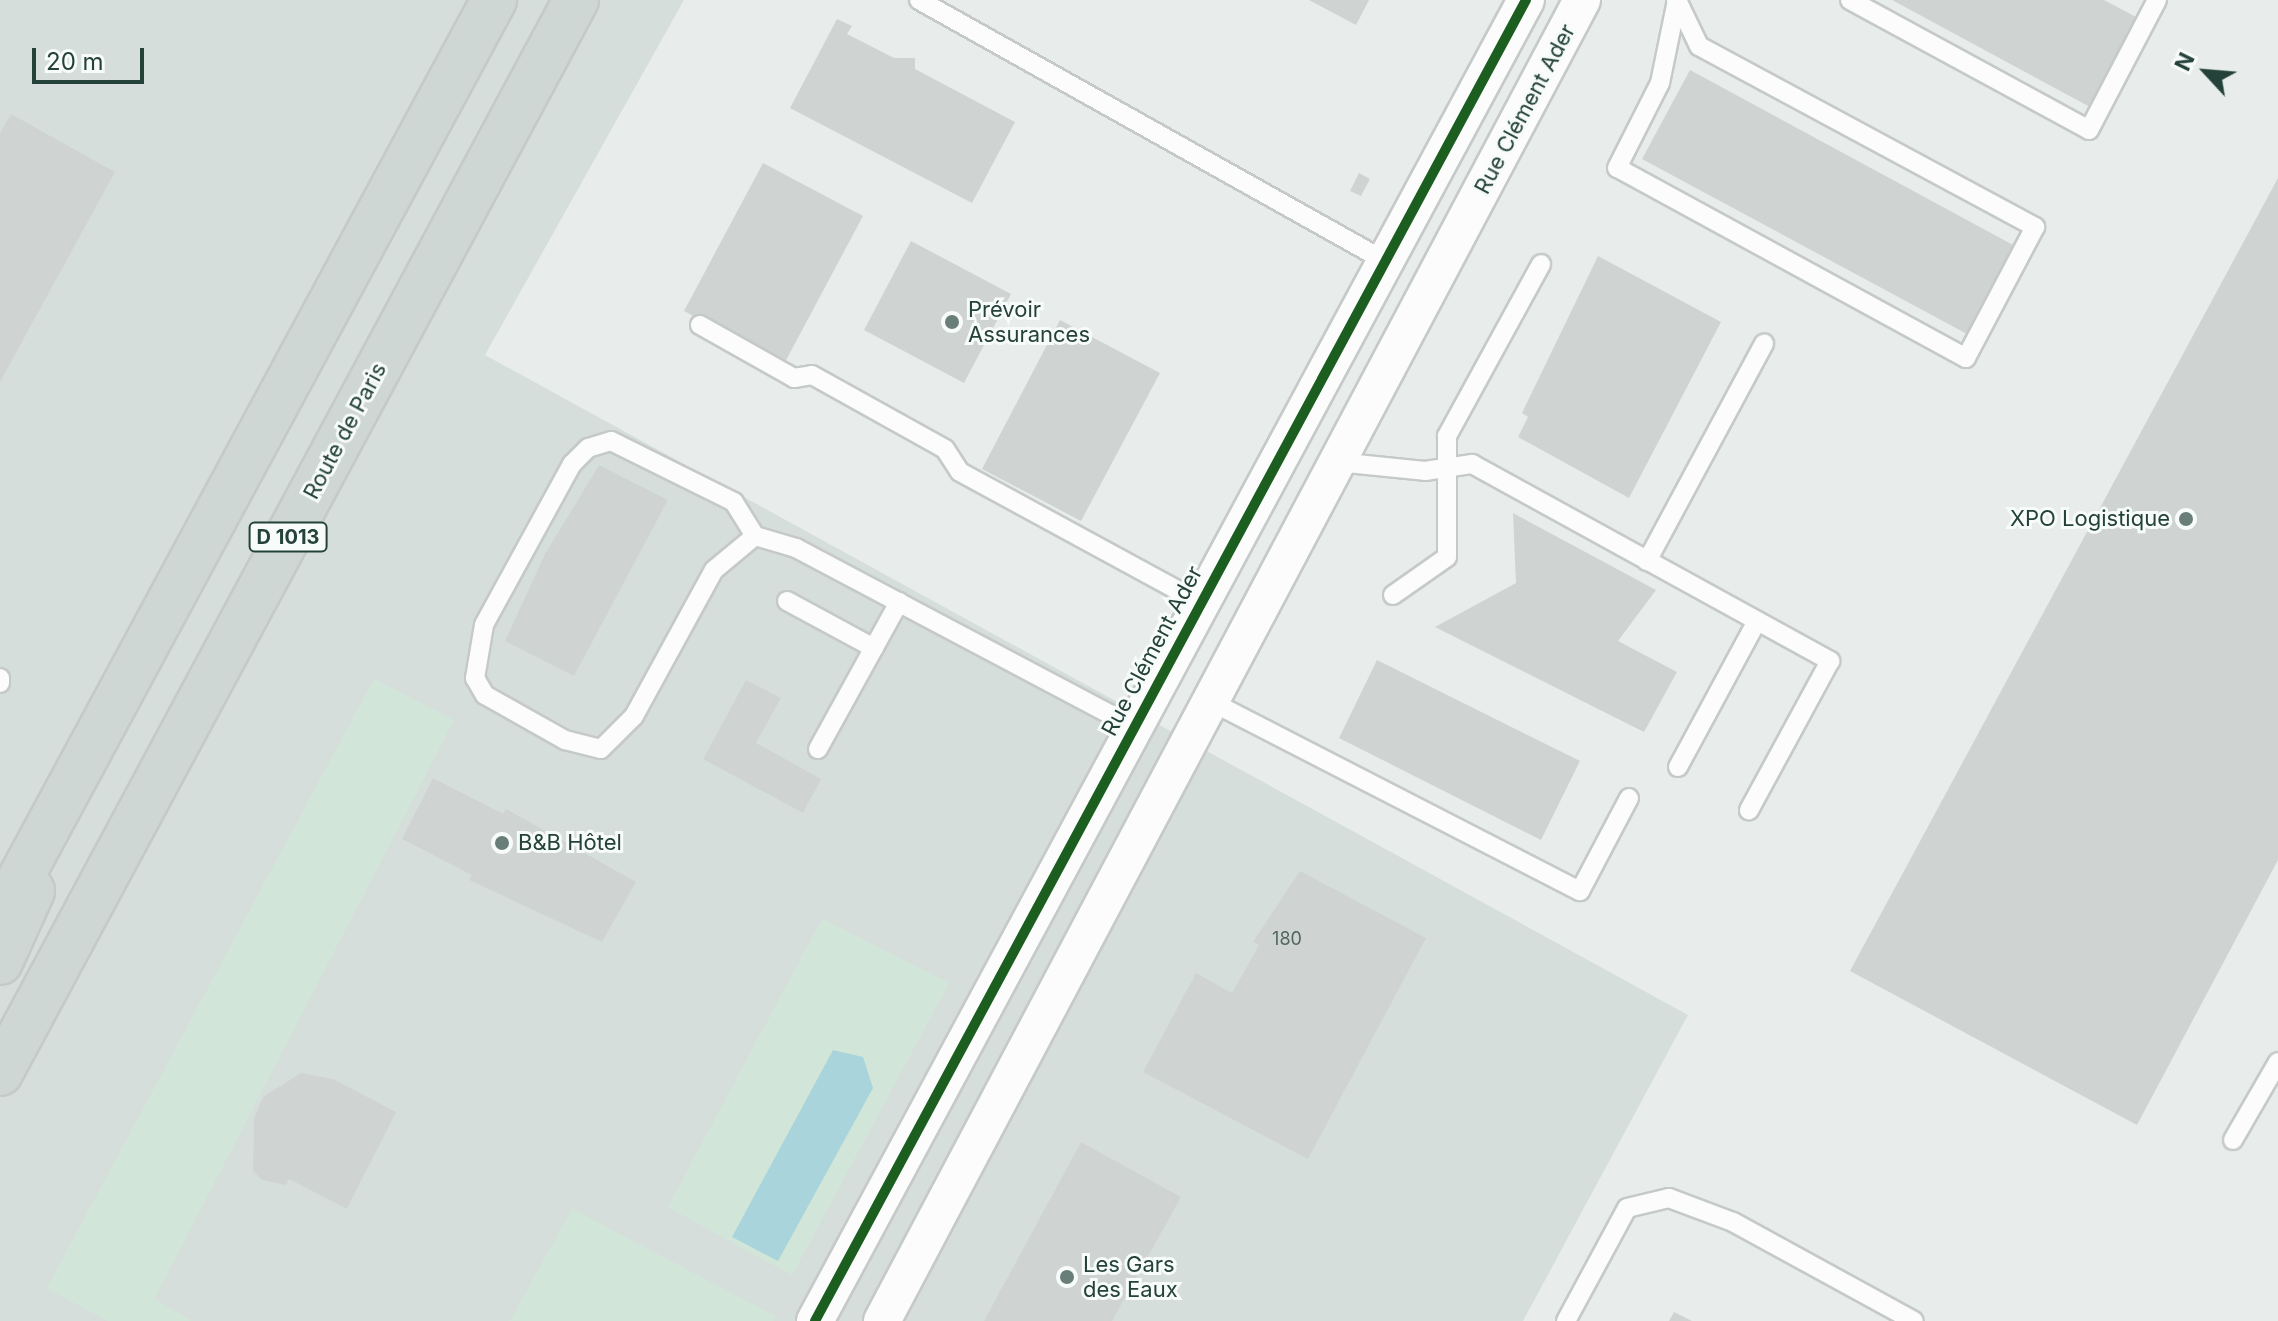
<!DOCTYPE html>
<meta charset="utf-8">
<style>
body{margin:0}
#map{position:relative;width:2278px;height:1321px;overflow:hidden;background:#e8edeb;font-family:Inter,sans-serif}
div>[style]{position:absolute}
.built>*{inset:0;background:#d6dedb}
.green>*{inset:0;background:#d1e6d8}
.water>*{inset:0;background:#a9d4db}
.building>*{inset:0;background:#cfd4d2}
.roads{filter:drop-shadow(2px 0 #c5cac8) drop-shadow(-2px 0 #c5cac8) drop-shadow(0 2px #c5cac8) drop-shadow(0 -2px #c5cac8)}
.lane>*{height:18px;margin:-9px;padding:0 9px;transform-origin:9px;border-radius:9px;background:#fcfcfc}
.street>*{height:36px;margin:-18px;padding:0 18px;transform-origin:18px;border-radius:18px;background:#fcfcfc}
.primary>*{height:44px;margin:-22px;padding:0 22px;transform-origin:22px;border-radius:22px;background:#cfd7d5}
.cycleway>*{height:10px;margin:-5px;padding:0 5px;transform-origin:5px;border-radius:5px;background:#1b5e20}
.dots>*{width:22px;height:22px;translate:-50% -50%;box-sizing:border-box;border:4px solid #f7fbf9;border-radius:50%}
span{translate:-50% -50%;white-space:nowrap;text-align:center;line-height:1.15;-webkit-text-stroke:6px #f7fbf9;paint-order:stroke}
.number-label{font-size:18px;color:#506761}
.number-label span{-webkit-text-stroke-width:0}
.shield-label span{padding:2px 6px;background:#f7fbf9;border:2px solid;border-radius:6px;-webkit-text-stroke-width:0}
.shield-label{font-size:20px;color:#24423a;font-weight:700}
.street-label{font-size:22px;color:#24423a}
.poi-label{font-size:22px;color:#24423a}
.left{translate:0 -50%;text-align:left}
.right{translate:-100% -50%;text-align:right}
.north{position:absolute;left:2166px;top:32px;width:80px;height:80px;-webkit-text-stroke:6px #f7fbf9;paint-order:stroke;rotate:296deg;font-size:22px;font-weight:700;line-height:32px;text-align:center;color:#24423a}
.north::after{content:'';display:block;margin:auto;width:28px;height:36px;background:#24423a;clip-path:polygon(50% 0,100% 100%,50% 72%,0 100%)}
.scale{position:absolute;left:32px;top:48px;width:112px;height:36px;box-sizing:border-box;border:4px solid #24423a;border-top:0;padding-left:10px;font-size:24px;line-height:28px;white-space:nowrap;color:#24423a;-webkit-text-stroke:6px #f7fbf9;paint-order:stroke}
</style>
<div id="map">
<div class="built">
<i style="clip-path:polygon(0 0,684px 0,485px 355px,1688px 1015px,1523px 1321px,0 1321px)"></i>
</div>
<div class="green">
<i style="clip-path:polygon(374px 679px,454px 720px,154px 1299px,192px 1321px,108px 1321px,47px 1288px)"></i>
<i style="clip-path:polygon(822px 919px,949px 983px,792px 1275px,668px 1207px)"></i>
<i style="clip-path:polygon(572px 1209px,775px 1316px,773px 1321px,510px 1321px)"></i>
</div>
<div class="water">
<i style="clip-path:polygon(833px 1050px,863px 1057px,873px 1088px,778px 1261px,732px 1237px)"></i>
</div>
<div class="building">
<i style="clip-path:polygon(1309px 0,1369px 0,1356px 25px)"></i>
<i style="clip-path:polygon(1892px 0,2104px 0,2138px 18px,2090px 107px)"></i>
<i style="clip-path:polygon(837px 19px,852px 26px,847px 34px,894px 58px,915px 58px,915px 69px,1015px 122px,972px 203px,790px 108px)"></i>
<i style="clip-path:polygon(1690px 70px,2015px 246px,1967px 334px,1642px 159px)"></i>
<i style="clip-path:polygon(11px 114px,115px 172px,0 382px,0 133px)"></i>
<i style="clip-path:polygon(763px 163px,863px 216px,784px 364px,684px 311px)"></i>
<i style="clip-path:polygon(1359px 173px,1370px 179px,1361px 196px,1350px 191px)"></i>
<i style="clip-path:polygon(2278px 178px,2278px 860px,2137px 1125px,1850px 971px)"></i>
<i style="clip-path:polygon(911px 241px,1011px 294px,964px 383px,864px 330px)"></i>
<i style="clip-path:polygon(1598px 256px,1721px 322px,1629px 498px,1518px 437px,1528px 417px,1522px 413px)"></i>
<i style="clip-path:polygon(1060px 320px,1160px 373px,1081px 521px,982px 469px)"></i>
<i style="clip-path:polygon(599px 465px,668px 500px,574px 676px,505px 641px,545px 554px)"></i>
<i style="clip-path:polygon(1513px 513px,1656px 590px,1618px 641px,1677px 672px,1644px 732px,1435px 627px,1516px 583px)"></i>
<i style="clip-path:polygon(1377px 660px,1580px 761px,1541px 840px,1339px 738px)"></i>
<i style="clip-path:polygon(746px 680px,781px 698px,756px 743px,821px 779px,803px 813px,703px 759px)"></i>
<i style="clip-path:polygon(433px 778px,503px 814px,506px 809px,636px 882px,602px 942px,469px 880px,472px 875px,402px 839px)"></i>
<i style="clip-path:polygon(1300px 871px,1426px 938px,1308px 1159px,1143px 1072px,1196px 973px,1232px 993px,1259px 945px,1253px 942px)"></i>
<i style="clip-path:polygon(301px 1073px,333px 1079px,396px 1112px,347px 1209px,289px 1179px,286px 1185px,262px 1180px,253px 1171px,254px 1118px,263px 1097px)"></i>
<i style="clip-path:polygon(1081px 1142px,1181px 1197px,1112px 1321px,984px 1321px)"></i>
<i style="clip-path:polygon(1674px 1312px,1692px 1321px,1669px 1321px)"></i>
</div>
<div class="roads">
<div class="lane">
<i style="left:919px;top:0;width:534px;rotate:29.25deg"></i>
<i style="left:1676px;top:0;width:1px"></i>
<i style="left:1677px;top:0;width:51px;rotate:64.4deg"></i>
<i style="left:1699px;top:46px;width:382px;rotate:28.3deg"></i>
<i style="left:2035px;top:227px;width:148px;rotate:117.8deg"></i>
<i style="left:1966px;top:358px;width:397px;rotate:-151.4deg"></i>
<i style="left:1617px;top:168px;width:95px;rotate:-63.2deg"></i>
<i style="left:1660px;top:83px;width:85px;rotate:-78.4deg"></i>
<i style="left:1850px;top:0;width:272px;rotate:28.5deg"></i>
<i style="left:2089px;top:130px;width:147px;rotate:-62.4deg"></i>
<i style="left:700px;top:325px;width:108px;rotate:29.4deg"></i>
<i style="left:794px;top:378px;width:18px;rotate:-9deg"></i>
<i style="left:812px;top:375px;width:152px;rotate:29.1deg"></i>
<i style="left:945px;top:449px;width:27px;rotate:57deg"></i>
<i style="left:960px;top:472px;width:274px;rotate:28.5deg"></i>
<i style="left:1337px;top:462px;width:88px;rotate:5.8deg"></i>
<i style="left:1425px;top:471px;width:48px;rotate:-8.5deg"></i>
<i style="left:1472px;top:464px;width:409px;rotate:28.8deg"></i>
<i style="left:1830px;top:661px;width:170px;rotate:118.5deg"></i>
<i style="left:755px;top:536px;width:40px;rotate:-122deg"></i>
<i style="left:734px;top:502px;width:137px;rotate:-153.6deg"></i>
<i style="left:611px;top:441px;width:24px;rotate:163deg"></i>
<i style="left:588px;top:448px;width:23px;rotate:135deg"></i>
<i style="left:572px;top:464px;width:183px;rotate:118.7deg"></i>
<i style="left:484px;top:625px;width:54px;rotate:99.6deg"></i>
<i style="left:475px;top:678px;width:20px;rotate:60deg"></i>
<i style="left:485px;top:695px;width:92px;rotate:29.4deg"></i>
<i style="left:565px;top:740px;width:37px;rotate:14deg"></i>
<i style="left:601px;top:749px;width:47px;rotate:-45deg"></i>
<i style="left:634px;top:716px;width:166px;rotate:-61.3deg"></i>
<i style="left:714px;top:570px;width:53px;rotate:-39.7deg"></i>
<i style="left:755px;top:536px;width:43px;rotate:16.3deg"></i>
<i style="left:796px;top:548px;width:382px;rotate:27.9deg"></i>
<i style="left:1647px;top:561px;width:247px;rotate:-61.7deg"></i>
<i style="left:1393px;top:595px;width:66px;rotate:-35.1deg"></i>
<i style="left:1447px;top:557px;width:121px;rotate:-90deg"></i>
<i style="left:1447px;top:436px;width:196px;rotate:-61.3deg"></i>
<i style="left:787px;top:601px;width:99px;rotate:28.4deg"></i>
<i style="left:0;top:678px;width:5px;rotate:90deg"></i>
<i style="left:1210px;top:701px;width:416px;rotate:27.2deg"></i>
<i style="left:1580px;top:891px;width:105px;rotate:-62.2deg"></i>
<i style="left:818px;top:749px;width:168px;rotate:-61.1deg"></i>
<i style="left:1678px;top:767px;width:166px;rotate:-61.6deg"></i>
<i style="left:2233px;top:1140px;width:90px;rotate:-60deg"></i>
<i style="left:1566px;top:1321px;width:128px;rotate:-61.6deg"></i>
<i style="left:1627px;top:1208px;width:43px;rotate:-13.4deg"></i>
<i style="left:1669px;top:1198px;width:68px;rotate:20.6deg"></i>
<i style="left:1733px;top:1222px;width:206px;rotate:28.7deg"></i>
</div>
<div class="street">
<i style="left:815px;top:1321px;width:1500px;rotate:-61.71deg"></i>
<i style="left:882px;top:1321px;width:1495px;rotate:-62.08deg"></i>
</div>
<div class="primary">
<i style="left:0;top:916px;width:1041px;rotate:-61.66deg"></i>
<i style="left:0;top:962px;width:78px;rotate:-65.7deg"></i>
<i style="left:0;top:1073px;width:1218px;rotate:-61.77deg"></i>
</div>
</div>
<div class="cycleway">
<i style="left:815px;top:1321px;width:1500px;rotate:-61.71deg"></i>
</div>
<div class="dots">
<i style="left:952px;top:322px;background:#697e78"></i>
<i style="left:2186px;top:519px;background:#697e78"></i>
<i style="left:502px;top:843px;background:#697e78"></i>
<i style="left:1067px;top:1277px;background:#697e78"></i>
</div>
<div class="number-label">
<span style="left:1287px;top:939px">180</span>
</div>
<div class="shield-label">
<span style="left:288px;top:537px">D 1013</span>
</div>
<div class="street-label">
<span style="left:1525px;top:109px;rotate:-62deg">Rue Clément Ader</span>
<span style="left:345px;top:431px;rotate:-62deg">Route de Paris</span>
<span style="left:1152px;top:651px;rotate:-62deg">Rue Clément Ader</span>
</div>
<div class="poi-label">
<span class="left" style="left:968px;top:322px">Prévoir<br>Assurances</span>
<span class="right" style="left:2170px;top:519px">XPO Logistique</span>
<span class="left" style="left:518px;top:843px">B&amp;B Hôtel</span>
<span class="left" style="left:1083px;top:1277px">Les Gars<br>des Eaux</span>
</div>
<div class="north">N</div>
<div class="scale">20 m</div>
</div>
